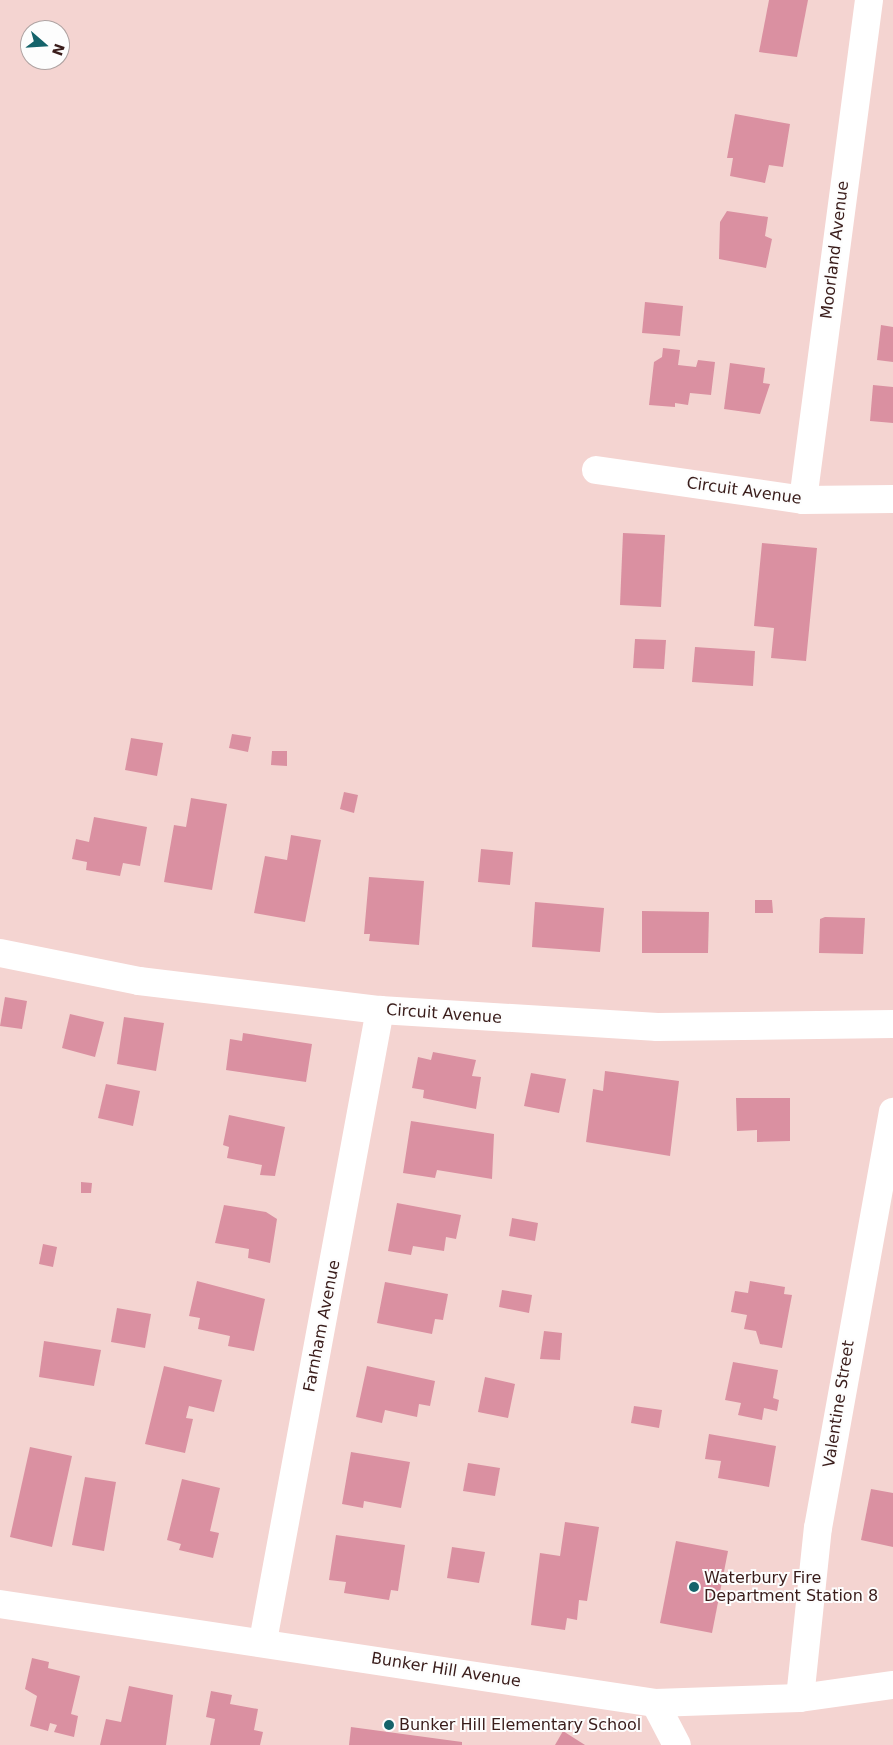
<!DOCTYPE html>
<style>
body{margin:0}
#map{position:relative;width:893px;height:1745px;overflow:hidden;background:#f4d4d1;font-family:"DejaVu Sans",sans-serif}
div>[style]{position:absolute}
.building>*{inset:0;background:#da90a1}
.minor>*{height:28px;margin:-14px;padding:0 14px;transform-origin:14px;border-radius:14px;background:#fff}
.secondary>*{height:28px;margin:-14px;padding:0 14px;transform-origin:14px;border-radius:14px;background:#fff}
.dots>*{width:14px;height:14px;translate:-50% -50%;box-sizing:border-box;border:2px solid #fdfdfd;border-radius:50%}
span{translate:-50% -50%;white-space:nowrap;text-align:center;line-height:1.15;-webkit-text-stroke:4px #fdfdfd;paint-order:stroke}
.street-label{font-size:16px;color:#391c1a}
.poi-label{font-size:16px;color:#391c1a}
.left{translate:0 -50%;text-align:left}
.north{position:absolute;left:20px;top:20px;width:50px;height:50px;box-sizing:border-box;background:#fdfdfd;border:1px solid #afa3a2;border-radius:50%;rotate:109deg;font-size:14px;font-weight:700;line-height:20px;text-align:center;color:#391c1a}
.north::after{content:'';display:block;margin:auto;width:18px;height:22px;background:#15636a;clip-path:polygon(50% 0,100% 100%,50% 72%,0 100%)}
</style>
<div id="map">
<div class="building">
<i style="clip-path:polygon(769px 0,808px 0,797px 57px,759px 52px)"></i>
<i style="clip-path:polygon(735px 114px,790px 124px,783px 167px,769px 165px,765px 183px,730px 176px,733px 158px,727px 158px)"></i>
<i style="clip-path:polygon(727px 211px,768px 217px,765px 236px,772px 239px,766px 268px,719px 259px,720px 222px)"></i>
<i style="clip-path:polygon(645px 302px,683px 306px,680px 336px,642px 333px)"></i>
<i style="clip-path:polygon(881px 325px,893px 327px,893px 362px,877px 360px)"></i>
<i style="clip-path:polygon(663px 348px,680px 350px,678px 365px,696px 367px,698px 360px,715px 362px,711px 395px,690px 393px,688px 405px,675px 403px,675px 407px,649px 405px,654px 362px,662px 357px)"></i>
<i style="clip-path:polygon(730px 363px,765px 368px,763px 383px,770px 384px,760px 414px,724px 409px)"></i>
<i style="clip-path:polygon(873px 385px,893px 387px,893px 423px,870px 421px)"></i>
<i style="clip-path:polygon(623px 533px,665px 535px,661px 607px,620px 605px)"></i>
<i style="clip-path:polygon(762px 543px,817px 548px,806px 661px,771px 658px,774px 628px,754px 626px)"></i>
<i style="clip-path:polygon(635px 639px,666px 640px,664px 669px,633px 668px)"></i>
<i style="clip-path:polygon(695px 647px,755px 651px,753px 686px,692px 682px)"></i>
<i style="clip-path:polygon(232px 734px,251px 737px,248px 752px,229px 748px)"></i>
<i style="clip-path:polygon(131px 738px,163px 743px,157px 776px,125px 770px)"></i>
<i style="clip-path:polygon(272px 751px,287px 751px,287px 766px,271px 765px)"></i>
<i style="clip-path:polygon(344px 792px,358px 795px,354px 813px,340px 809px)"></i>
<i style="clip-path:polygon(191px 798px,227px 804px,212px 890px,164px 882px,174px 825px,186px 827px)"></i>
<i style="clip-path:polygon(94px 817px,147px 827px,140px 866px,123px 863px,120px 876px,86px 870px,87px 862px,72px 859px,76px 839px,89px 842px)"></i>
<i style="clip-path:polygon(291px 835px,321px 840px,305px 922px,254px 913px,265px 856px,287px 860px)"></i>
<i style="clip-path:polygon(481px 849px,513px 852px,510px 885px,478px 882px)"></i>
<i style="clip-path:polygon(369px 877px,424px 881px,419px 945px,369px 941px,370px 934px,364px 934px)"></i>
<i style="clip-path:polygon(755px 900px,772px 900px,773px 913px,755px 913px)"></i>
<i style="clip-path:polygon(535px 902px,604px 908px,600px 952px,532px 947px)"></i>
<i style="clip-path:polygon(642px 911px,709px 912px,708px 953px,642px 953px)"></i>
<i style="clip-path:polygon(825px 917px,865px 918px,863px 954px,819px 953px,820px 919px)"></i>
<i style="clip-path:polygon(5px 997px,27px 1001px,22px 1029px,0 1026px)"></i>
<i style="clip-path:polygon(70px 1014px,104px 1022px,95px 1057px,62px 1048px)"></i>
<i style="clip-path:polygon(124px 1017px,164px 1023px,156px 1071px,117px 1064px)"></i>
<i style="clip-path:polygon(243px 1033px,312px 1044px,306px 1082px,226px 1070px,230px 1039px,242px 1041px)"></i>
<i style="clip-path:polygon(433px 1052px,476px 1060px,472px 1076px,481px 1077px,476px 1109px,423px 1098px,424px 1090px,412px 1088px,418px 1057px,431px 1060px)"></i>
<i style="clip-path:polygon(605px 1071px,679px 1081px,670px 1156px,586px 1142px,593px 1089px,603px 1091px)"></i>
<i style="clip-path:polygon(531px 1073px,566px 1079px,559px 1113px,524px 1106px)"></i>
<i style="clip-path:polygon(106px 1084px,140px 1091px,133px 1126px,98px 1118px)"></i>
<i style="clip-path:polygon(736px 1098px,790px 1098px,790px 1141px,757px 1142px,757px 1130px,737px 1131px)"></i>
<i style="clip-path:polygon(229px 1115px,285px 1127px,275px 1176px,260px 1175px,262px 1165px,227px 1158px,229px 1147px,223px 1145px)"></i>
<i style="clip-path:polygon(411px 1121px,494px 1134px,492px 1179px,437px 1170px,435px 1178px,403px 1173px)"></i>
<i style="clip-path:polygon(81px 1182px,92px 1183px,91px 1193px,81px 1193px)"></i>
<i style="clip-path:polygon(397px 1203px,461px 1215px,456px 1239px,446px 1237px,444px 1251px,413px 1246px,411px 1255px,388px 1251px)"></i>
<i style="clip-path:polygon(224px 1205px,266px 1212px,277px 1219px,270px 1263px,248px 1258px,249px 1249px,215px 1243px)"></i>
<i style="clip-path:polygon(512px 1218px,538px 1223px,535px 1241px,509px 1236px)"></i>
<i style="clip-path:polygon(43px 1244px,57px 1247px,53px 1267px,39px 1264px)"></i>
<i style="clip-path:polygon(197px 1281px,265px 1299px,254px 1351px,228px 1346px,230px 1336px,198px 1329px,200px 1318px,189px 1316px)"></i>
<i style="clip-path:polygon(750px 1281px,785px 1287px,784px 1294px,792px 1295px,782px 1348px,760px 1344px,756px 1331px,744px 1329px,747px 1315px,731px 1312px,735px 1291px,748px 1293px)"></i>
<i style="clip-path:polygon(385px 1282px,448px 1294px,443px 1320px,435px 1319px,432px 1334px,377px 1323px)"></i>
<i style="clip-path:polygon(502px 1290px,532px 1295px,529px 1313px,499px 1307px)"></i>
<i style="clip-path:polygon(117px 1308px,151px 1314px,145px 1348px,111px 1342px)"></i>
<i style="clip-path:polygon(544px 1331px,562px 1333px,560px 1360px,540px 1359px)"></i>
<i style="clip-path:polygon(44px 1341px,101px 1350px,94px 1386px,39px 1377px)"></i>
<i style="clip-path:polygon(733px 1362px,778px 1370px,773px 1398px,779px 1400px,777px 1411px,764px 1408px,762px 1420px,738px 1415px,741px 1403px,725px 1400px)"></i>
<i style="clip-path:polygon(164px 1366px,222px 1380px,214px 1412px,189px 1406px,186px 1418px,193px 1419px,185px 1453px,145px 1444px)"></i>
<i style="clip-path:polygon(367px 1366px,435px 1381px,430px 1406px,419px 1404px,417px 1417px,385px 1410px,382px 1423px,356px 1417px)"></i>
<i style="clip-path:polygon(485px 1377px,515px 1384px,508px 1418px,478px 1412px)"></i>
<i style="clip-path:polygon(634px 1406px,662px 1410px,659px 1428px,631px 1423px)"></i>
<i style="clip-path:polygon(709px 1434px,776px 1446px,769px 1487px,718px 1478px,721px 1461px,705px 1459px)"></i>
<i style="clip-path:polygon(30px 1447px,72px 1456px,52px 1547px,10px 1537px)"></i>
<i style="clip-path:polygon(351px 1452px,410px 1462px,401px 1508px,364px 1501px,363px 1508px,342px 1504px)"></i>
<i style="clip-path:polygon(468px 1463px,500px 1468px,495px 1496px,463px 1491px)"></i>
<i style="clip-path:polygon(85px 1477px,116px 1482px,104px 1551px,72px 1545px)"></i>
<i style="clip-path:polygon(182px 1479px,220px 1488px,210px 1531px,219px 1533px,213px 1558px,179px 1550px,181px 1544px,167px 1540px)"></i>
<i style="clip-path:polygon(871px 1489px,893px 1493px,893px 1547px,861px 1540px)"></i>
<i style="clip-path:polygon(565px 1522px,599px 1527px,587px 1601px,579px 1600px,577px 1620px,567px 1618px,565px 1630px,531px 1625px,540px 1553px,560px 1556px)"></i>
<i style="clip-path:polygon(336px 1535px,405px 1545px,398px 1591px,391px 1590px,389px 1600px,344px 1593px,346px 1582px,329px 1580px)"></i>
<i style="clip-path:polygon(676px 1541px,728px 1551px,712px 1633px,660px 1623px)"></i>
<i style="clip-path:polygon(452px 1547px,485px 1552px,479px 1583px,447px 1578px)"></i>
<i style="clip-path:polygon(32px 1658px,49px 1662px,48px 1668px,80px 1676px,71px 1714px,78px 1716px,74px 1737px,54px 1732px,57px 1725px,50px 1723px,48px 1731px,30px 1726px,37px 1696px,25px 1689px)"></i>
<i style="clip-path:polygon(129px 1686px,173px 1695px,166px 1745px,100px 1745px,106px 1719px,121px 1722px)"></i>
<i style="clip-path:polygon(211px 1691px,232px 1695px,230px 1704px,258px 1709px,254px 1730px,263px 1732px,260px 1745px,210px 1745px,215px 1719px,206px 1717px)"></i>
<i style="clip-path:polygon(351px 1727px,462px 1742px,462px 1745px,349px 1745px)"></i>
<i style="clip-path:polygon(563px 1731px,585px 1745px,555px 1745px)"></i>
</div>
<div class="minor">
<i style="left:596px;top:470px;width:209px;rotate:8.2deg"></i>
<i style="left:803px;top:500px;width:90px;rotate:-0.6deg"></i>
<i style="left:803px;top:500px;width:504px;rotate:-82.48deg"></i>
<i style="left:0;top:953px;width:142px;rotate:11.4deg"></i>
<i style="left:139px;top:981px;width:243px;rotate:6.9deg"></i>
<i style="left:380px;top:1010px;width:278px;rotate:3.5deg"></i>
<i style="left:657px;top:1027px;width:236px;rotate:-0.7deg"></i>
<i style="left:263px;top:1641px;width:642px;rotate:-79.5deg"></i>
<i style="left:800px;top:1698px;width:171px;rotate:-84deg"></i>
<i style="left:818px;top:1528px;width:423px;rotate:-79.8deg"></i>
</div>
<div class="secondary">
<i style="left:0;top:1604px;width:662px;rotate:8.59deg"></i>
<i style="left:655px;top:1703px;width:145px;rotate:-2deg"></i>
<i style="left:800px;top:1698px;width:94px;rotate:-8deg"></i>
<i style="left:655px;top:1703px;width:47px;rotate:62.4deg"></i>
</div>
<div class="dots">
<i style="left:694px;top:1587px;background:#15636a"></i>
<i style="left:389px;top:1725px;background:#15636a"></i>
</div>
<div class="street-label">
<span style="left:835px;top:250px;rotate:-83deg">Moorland Avenue</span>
<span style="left:744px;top:491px;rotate:8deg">Circuit Avenue</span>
<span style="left:444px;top:1014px;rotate:4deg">Circuit Avenue</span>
<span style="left:322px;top:1326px;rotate:-79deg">Farnham Avenue</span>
<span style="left:839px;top:1404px;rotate:-81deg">Valentine Street</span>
<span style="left:446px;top:1670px;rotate:9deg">Bunker Hill Avenue</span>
</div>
<div class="poi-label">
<span class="left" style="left:704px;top:1587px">Waterbury Fire<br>Department Station 8</span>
<span class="left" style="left:399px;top:1725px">Bunker Hill Elementary School</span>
</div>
<div class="north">N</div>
</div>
